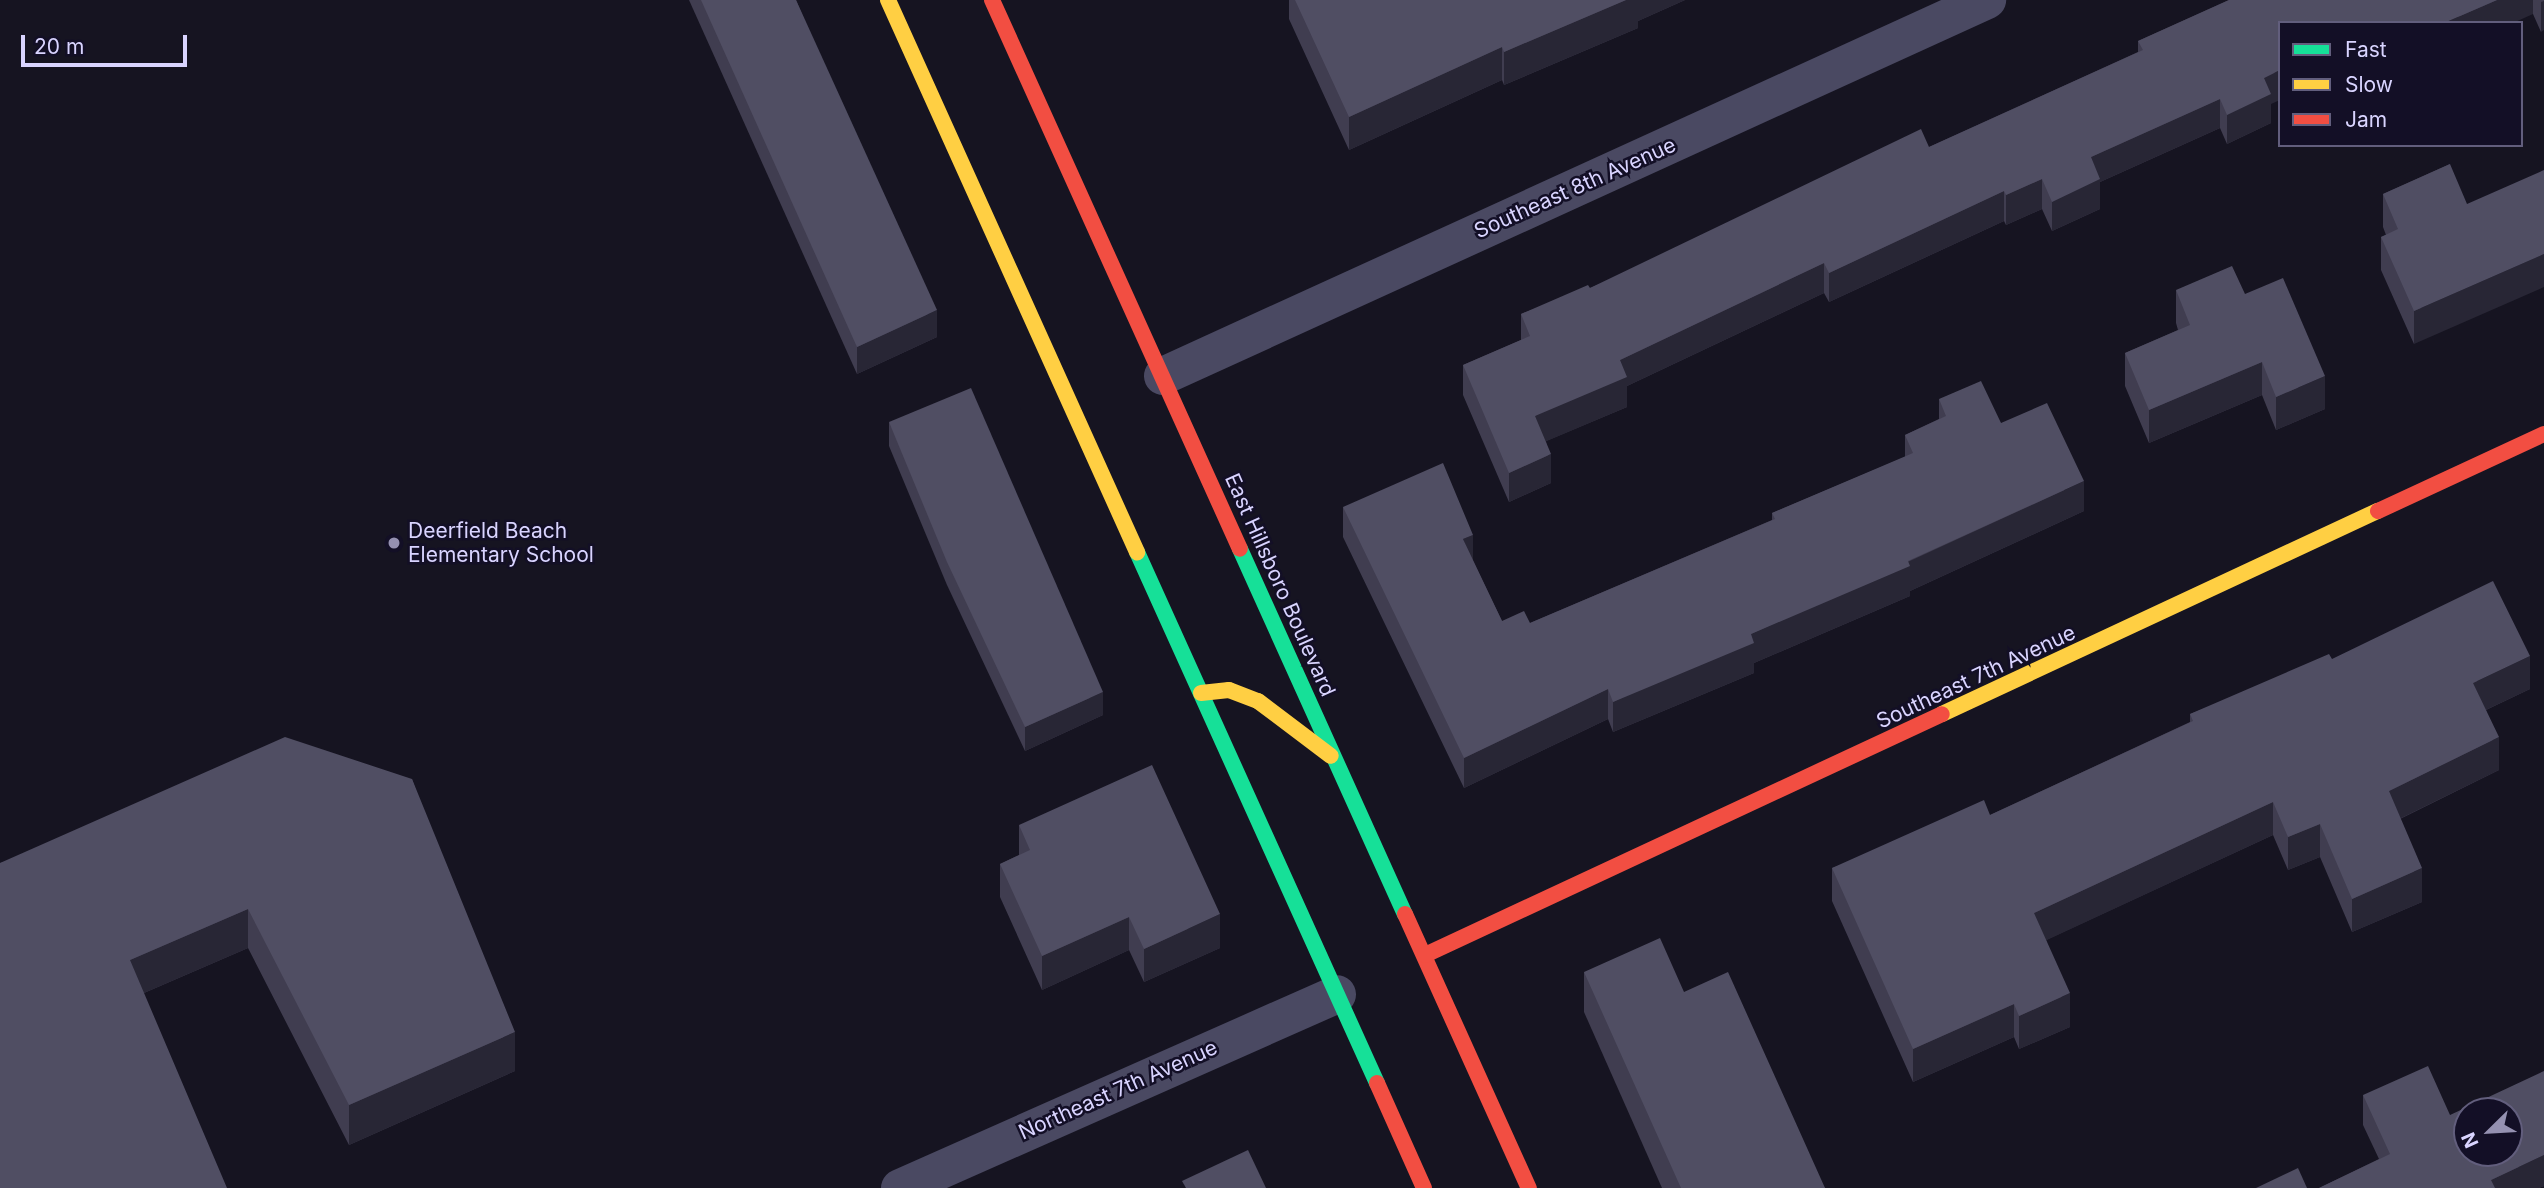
<!DOCTYPE html>
<style>
body{margin:0}
#map{position:relative;width:2544px;height:1188px;overflow:hidden;background:#161421;font-family:Inter,sans-serif}
div>[style]{position:absolute}
.street>*{height:38px;margin:-19px;padding:0 19px;transform-origin:19px;border-radius:19px;background:#4a4962}
.fast>*{height:16px;margin:-8px;padding:0 8px;transform-origin:8px;border-radius:8px;background:#16e098}
.slow>*{height:16px;margin:-8px;padding:0 8px;transform-origin:8px;border-radius:8px;background:#ffcf43}
.jam>*{height:16px;margin:-8px;padding:0 8px;transform-origin:8px;border-radius:8px;background:#f24e42}
.wall>*{inset:0;background:#403d50}
.shaded-wall>*{inset:0;background:#282635}
.building>*{inset:0;background:#504e63}
.dots>*{width:19px;height:19px;translate:-50% -50%;box-sizing:border-box;border:4px solid #130f26;border-radius:50%}
span{translate:-50% -50%;white-space:nowrap;text-align:center;line-height:1.15;-webkit-text-stroke:5px #130f26;paint-order:stroke}
.street-label{font-size:21px;color:#d9d4ff}
.poi-label{font-size:21px;color:#d9d4ff}
.left{translate:0 -50%;text-align:left}
.legend{position:absolute;left:2278px;top:21px;width:245px;height:126px;box-sizing:border-box;background:#130f26;border:2px solid #625e7d;margin:0;padding:9px 12px;list-style:none;font-size:21px;color:#d9d4ff}
.legend li{display:flex;align-items:center;gap:14px;height:35px}
.legend b{width:35px;border:2px solid #625e7d}
.north{position:absolute;left:2453px;top:1097px;width:70px;height:70px;box-sizing:border-box;background:#130f26;border:2px solid #625e7d;border-radius:50%;rotate:246deg;font-size:19px;font-weight:700;line-height:28px;text-align:center;color:#d9d4ff}
.north::after{content:'';display:block;margin:auto;width:24px;height:32px;background:#9591b1;clip-path:polygon(50% 0,100% 100%,50% 72%,0 100%)}
.scale{position:absolute;left:21px;top:35px;width:166px;height:32px;box-sizing:border-box;border:4px solid #d9d4ff;border-top:0;padding-left:9px;font-size:21px;line-height:24px;white-space:nowrap;color:#d9d4ff;-webkit-text-stroke:5px #130f26;paint-order:stroke}
</style>
<div id="map">
<div class="street">
<i style="left:1163px;top:376px;width:906px;rotate:-24.53deg"></i>
<i style="left:900px;top:1188px;width:478px;rotate:-23.9deg"></i>
</div>
<div class="fast">
<i style="left:1240px;top:549px;width:401px;rotate:65.7deg"></i>
<i style="left:1137px;top:552px;width:583px;rotate:65.68deg"></i>
</div>
<div class="slow">
<i style="left:888px;top:0;width:606px;rotate:65.72deg"></i>
<i style="left:1201px;top:693px;width:28px;rotate:-6deg"></i>
<i style="left:1229px;top:690px;width:31px;rotate:21deg"></i>
<i style="left:1258px;top:701px;width:91px;rotate:37deg"></i>
<i style="left:1942px;top:714px;width:481px;rotate:-25deg"></i>
</div>
<div class="jam">
<i style="left:992px;top:0;width:602px;rotate:65.69deg"></i>
<i style="left:2378px;top:511px;width:183px;rotate:-24.9deg"></i>
<i style="left:1405px;top:914px;width:301px;rotate:65.7deg"></i>
<i style="left:1425px;top:955px;width:570px;rotate:-24.99deg"></i>
<i style="left:1377px;top:1083px;width:115px;rotate:65.9deg"></i>
</div>
<div class="wall">
<i style="clip-path:polygon(689px 0,796px 0,937px 337px,857px 374px)"></i>
<i style="clip-path:polygon(1289px 0,1685px 0,1638px 21px,1638px 28px,1504px 85px,1502px 80px,1349px 150px,1289px 19px)"></i>
<i style="clip-path:polygon(2229px 0,2544px 0,2541px 32px,2533px 14px,2280px 23px,2271px 104px,2271px 123px,2227px 144px,2220px 128px,2100px 182px,2100px 209px,2052px 231px,2042px 209px,2006px 225px,2004px 221px,1829px 302px,1824px 293px,1627px 386px,1627px 407px,1546px 441px,1551px 483px,1509px 502px,1463px 395px,1463px 365px,1521px 340px,1521px 314px,1590px 288px,1929px 147px,2138px 52px,2138px 41px)"></i>
<i style="clip-path:polygon(2450px 164px,2414px 344px,2381px 270px,2381px 237px,2386px 235px,2383px 227px,2383px 194px)"></i>
<i style="clip-path:polygon(2176px 290px,2325px 409px,2276px 430px,2262px 395px,2149px 443px,2125px 386px,2125px 353px,2178px 330px,2176px 323px)"></i>
<i style="clip-path:polygon(1939px 399px,2001px 423px,2084px 511px,1910px 591px,1910px 596px,1754px 663px,1754px 673px,1613px 732px,1608px 719px,1464px 788px,1343px 537px,1343px 507px,1473px 561px,1502px 621px,1530px 623px,1772px 520px,1772px 513px,1905px 457px,1905px 435px,1939px 419px)"></i>
<i style="clip-path:polygon(889px 422px,1103px 715px,1025px 751px,947px 585px,889px 446px)"></i>
<i style="clip-path:polygon(2332px 659px,2530px 689px,2486px 710px,2499px 770px,2400px 819px,2422px 902px,2352px 932px,2320px 857px,2288px 870px,2273px 835px,2046px 940px,2070px 1027px,2019px 1049px,2014px 1037px,1913px 1082px,1832px 901px,1832px 868px,1990px 815px,2190px 722px,2190px 714px)"></i>
<i style="clip-path:polygon(412px 779px,515px 1071px,349px 1145px,248px 948px,144px 993px,0 863px)"></i>
<i style="clip-path:polygon(1019px 825px,1220px 948px,1144px 982px,1129px 950px,1042px 990px,1000px 897px,1000px 864px,1019px 855px)"></i>
<i style="clip-path:polygon(1584px 972px,1684px 992px,1825px 1188px,1662px 1188px,1584px 1012px)"></i>
<i style="clip-path:polygon(2363px 1095px,2450px 1115px,2544px 1186px,2539px 1188px,2319px 1188px,2379px 1159px,2363px 1125px)"></i>
</div>
<div class="shaded-wall">
<i style="clip-path:polygon(1626px 0,1685px 0,1638px 21px,1638px 28px,1504px 85px,1504px 52px)"></i>
<i style="clip-path:polygon(2497px 0,2533px 0,2533px 14px,2513px 23px,2444px 23px)"></i>
<i style="clip-path:polygon(2544px 1px,2544px 30px,2541px 32px,2541px 2px)"></i>
<i style="clip-path:polygon(1502px 47px,1502px 80px,1349px 150px,1349px 117px)"></i>
<i style="clip-path:polygon(2280px 70px,2280px 100px,2271px 104px,2271px 123px,2227px 144px,2227px 115px,2264px 78px)"></i>
<i style="clip-path:polygon(2220px 99px,2220px 128px,2100px 182px,2100px 209px,2052px 231px,2052px 202px,2091px 157px)"></i>
<i style="clip-path:polygon(2042px 179px,2042px 209px,2006px 225px,2006px 195px)"></i>
<i style="clip-path:polygon(2004px 191px,2004px 221px,1829px 302px,1829px 273px)"></i>
<i style="clip-path:polygon(2544px 254px,2544px 287px,2414px 344px,2414px 311px)"></i>
<i style="clip-path:polygon(1824px 263px,1824px 293px,1627px 386px,1627px 407px,1535px 446px,1535px 416px,1620px 360px)"></i>
<i style="clip-path:polygon(937px 310px,937px 337px,857px 374px,857px 347px)"></i>
<i style="clip-path:polygon(2262px 362px,2262px 395px,2149px 443px,2149px 410px)"></i>
<i style="clip-path:polygon(2325px 376px,2325px 409px,2276px 430px,2276px 397px)"></i>
<i style="clip-path:polygon(1551px 454px,1551px 483px,1509px 502px,1509px 473px)"></i>
<i style="clip-path:polygon(2084px 481px,2084px 511px,1910px 591px,1910px 596px,1754px 663px,1754px 673px,1613px 732px,1613px 702px,1751px 634px)"></i>
<i style="clip-path:polygon(1473px 535px,1473px 565px,1463px 539px)"></i>
<i style="clip-path:polygon(2530px 656px,2530px 689px,2473px 716px,2473px 683px)"></i>
<i style="clip-path:polygon(1608px 689px,1608px 719px,1464px 788px,1464px 758px)"></i>
<i style="clip-path:polygon(1103px 692px,1103px 715px,1025px 751px,1025px 727px)"></i>
<i style="clip-path:polygon(2499px 737px,2499px 770px,2389px 824px,2389px 791px)"></i>
<i style="clip-path:polygon(2273px 802px,2273px 835px,2034px 946px,2034px 913px)"></i>
<i style="clip-path:polygon(2320px 824px,2320px 857px,2288px 870px,2288px 837px)"></i>
<i style="clip-path:polygon(2422px 868px,2422px 902px,2352px 932px,2352px 899px)"></i>
<i style="clip-path:polygon(248px 909px,248px 948px,130px 999px,130px 960px)"></i>
<i style="clip-path:polygon(1220px 914px,1220px 948px,1144px 982px,1144px 949px)"></i>
<i style="clip-path:polygon(1129px 917px,1129px 950px,1042px 990px,1042px 956px)"></i>
<i style="clip-path:polygon(2070px 993px,2070px 1027px,2019px 1049px,2019px 1016px)"></i>
<i style="clip-path:polygon(2014px 1004px,2014px 1037px,1913px 1082px,1913px 1049px)"></i>
<i style="clip-path:polygon(515px 1032px,515px 1071px,349px 1145px,349px 1105px)"></i>
<i style="clip-path:polygon(2544px 1155px,2544px 1186px,2539px 1188px,2491px 1188px,2491px 1180px)"></i>
</div>
<div class="building">
<i style="clip-path:polygon(701px 0,796px 0,937px 310px,857px 347px)"></i>
<i style="clip-path:polygon(1295px 0,1626px 0,1504px 52px,1502px 47px,1349px 117px)"></i>
<i style="clip-path:polygon(2229px 0,2497px 0,2444px 23px,2280px 23px,2280px 70px,2264px 78px,2271px 94px,2227px 115px,2220px 99px,2091px 157px,2100px 179px,2052px 202px,2042px 179px,2006px 195px,2004px 191px,1829px 273px,1824px 263px,1620px 360px,1627px 377px,1535px 416px,1551px 454px,1509px 473px,1463px 365px,1530px 336px,1521px 314px,1588px 285px,1590px 288px,1921px 129px,1929px 147px,2143px 50px,2138px 41px)"></i>
<i style="clip-path:polygon(2450px 164px,2467px 204px,2544px 170px,2544px 254px,2414px 311px,2381px 237px,2398px 229px,2383px 194px)"></i>
<i style="clip-path:polygon(2232px 266px,2245px 294px,2283px 278px,2325px 376px,2276px 397px,2262px 362px,2149px 410px,2125px 353px,2190px 325px,2176px 290px)"></i>
<i style="clip-path:polygon(1981px 381px,2001px 423px,2047px 403px,2084px 481px,1908px 561px,1910px 566px,1751px 634px,1754px 643px,1613px 702px,1608px 689px,1464px 758px,1343px 507px,1443px 463px,1473px 535px,1463px 539px,1502px 621px,1524px 611px,1530px 623px,1775px 519px,1772px 513px,1913px 453px,1905px 435px,1946px 416px,1939px 399px)"></i>
<i style="clip-path:polygon(971px 388px,1103px 692px,1025px 727px,947px 562px,889px 422px)"></i>
<i style="clip-path:polygon(2493px 581px,2530px 656px,2473px 683px,2499px 737px,2389px 791px,2422px 868px,2352px 899px,2320px 824px,2288px 837px,2273px 802px,2034px 913px,2070px 993px,2019px 1016px,2014px 1004px,1913px 1049px,1832px 868px,1984px 800px,1990px 815px,2193px 721px,2190px 714px,2329px 654px,2332px 659px)"></i>
<i style="clip-path:polygon(285px 737px,412px 779px,515px 1032px,349px 1105px,248px 909px,130px 960px,227px 1188px,0 1188px,0 863px)"></i>
<i style="clip-path:polygon(1152px 765px,1220px 914px,1144px 949px,1129px 917px,1042px 956px,1000px 864px,1030px 850px,1019px 825px)"></i>
<i style="clip-path:polygon(1660px 938px,1684px 992px,1728px 972px,1825px 1188px,1681px 1188px,1584px 972px)"></i>
<i style="clip-path:polygon(evenodd,2428px 1066px,2450px 1115px,2544px 1071px,2544px 1155px,2491px 1180px,2495px 1188px,2319px 1188px,2390px 1154px,2363px 1095px,2428px 1066px,2467px 1111px,2509px 1111px,2509px 1153px,2467px 1153px,2467px 1111px)"></i>
<i style="clip-path:polygon(1248px 1150px,1266px 1188px,1186px 1188px,1182px 1181px)"></i>
<i style="clip-path:polygon(2298px 1168px,2307px 1188px,2256px 1188px)"></i>
</div>
<div class="dots">
<i style="left:394px;top:543px;background:#9591b1"></i>
</div>
<div class="street-label">
<span style="left:1575px;top:188px;rotate:-24deg">Southeast 8th Avenue</span>
<span style="left:1280px;top:585px;rotate:66deg">East Hillsboro Boulevard</span>
<span style="left:1976px;top:677px;rotate:-25deg">Southeast 7th Avenue</span>
<span style="left:1118px;top:1090px;rotate:-24deg">Northeast 7th Avenue</span>
</div>
<div class="poi-label">
<span class="left" style="left:408px;top:543px">Deerfield Beach<br>Elementary School</span>
</div>
<ul class="legend">
<li><b style="height:9px;background:#16e098"></b>Fast</li>
<li><b style="height:9px;background:#ffcf43"></b>Slow</li>
<li><b style="height:9px;background:#f24e42"></b>Jam</li>
</ul>
<div class="north">N</div>
<div class="scale">20 m</div>
</div>
